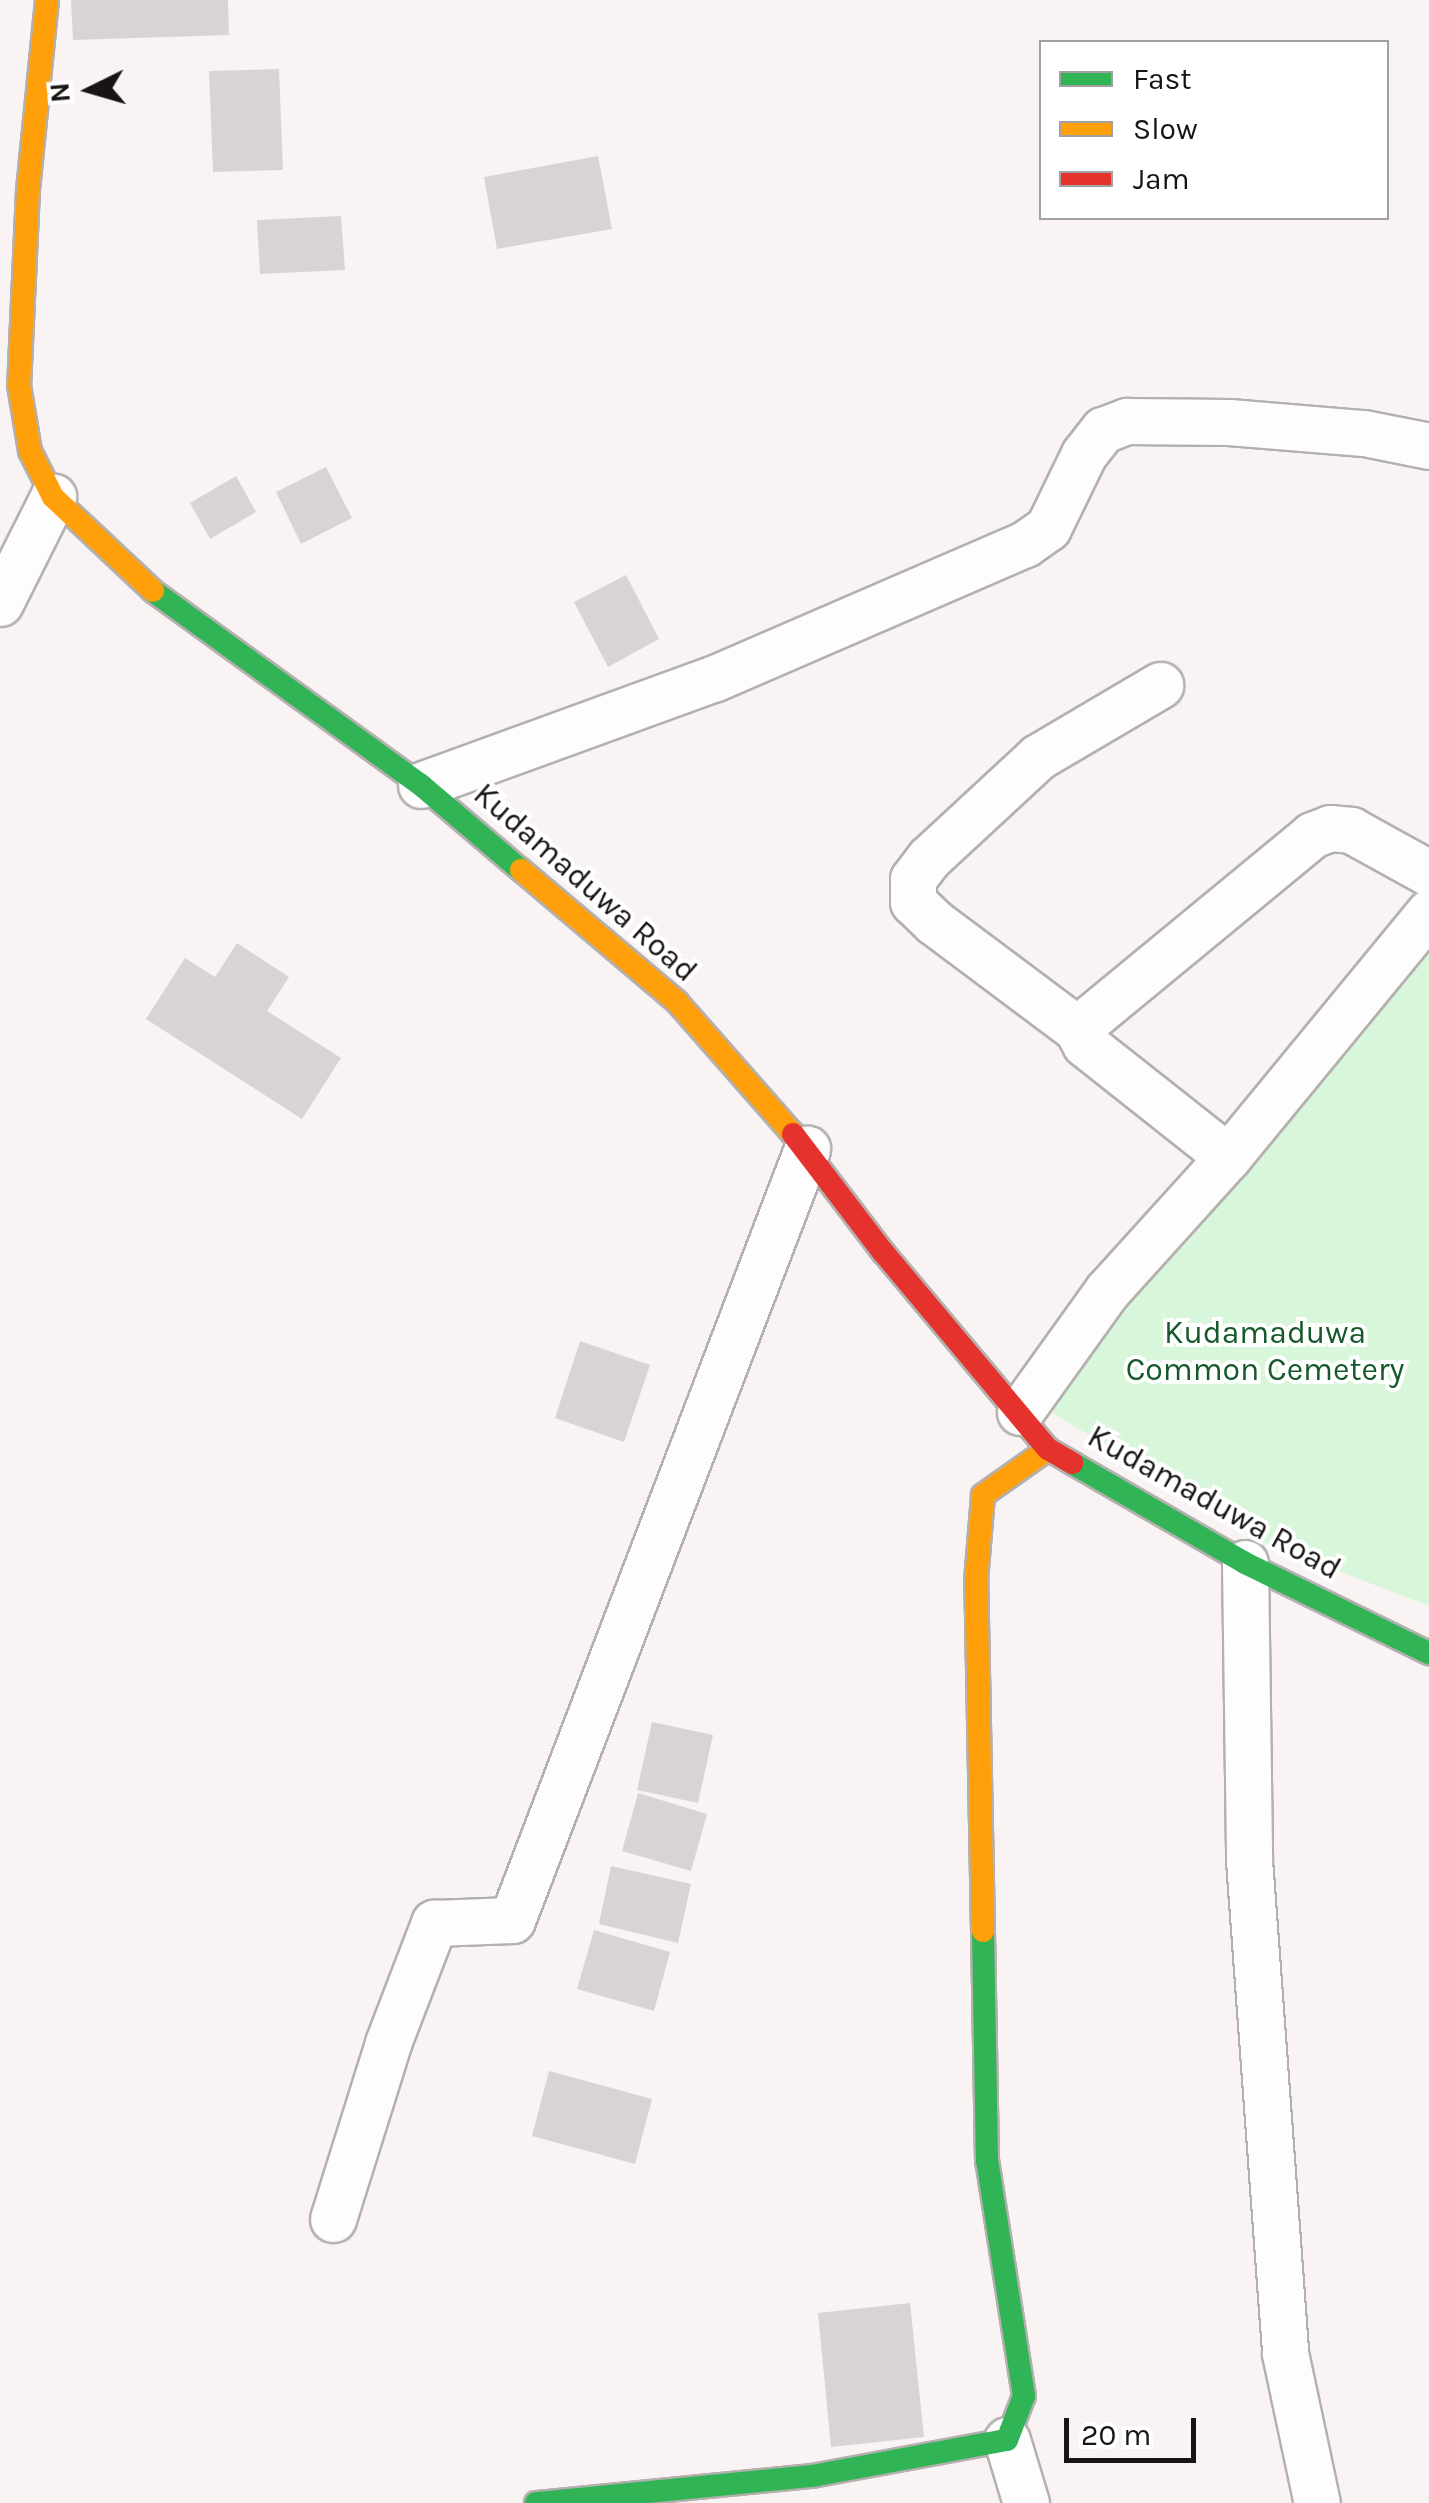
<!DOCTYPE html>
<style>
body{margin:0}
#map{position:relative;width:1429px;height:2503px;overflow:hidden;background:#f9f4f3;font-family:Karla,sans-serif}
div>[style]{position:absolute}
.green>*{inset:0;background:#d7f6da}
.building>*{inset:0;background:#d8d4d3}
.roads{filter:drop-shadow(2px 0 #b4b0af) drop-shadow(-2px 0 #b4b0af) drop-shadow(0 2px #b4b0af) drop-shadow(0 -2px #b4b0af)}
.street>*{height:45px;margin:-22.5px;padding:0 22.5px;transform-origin:22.5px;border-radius:22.5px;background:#fefdfd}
.fast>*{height:22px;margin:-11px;padding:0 11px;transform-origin:11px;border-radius:11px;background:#30b455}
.slow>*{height:22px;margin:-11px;padding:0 11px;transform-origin:11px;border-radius:11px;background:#ff9f0a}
.jam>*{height:22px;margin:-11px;padding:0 11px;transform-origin:11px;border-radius:11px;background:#e5322d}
span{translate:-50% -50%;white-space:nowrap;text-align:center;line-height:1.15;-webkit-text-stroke:8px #fff;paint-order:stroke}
.street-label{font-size:32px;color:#171413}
.park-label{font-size:32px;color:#165a2b}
.legend{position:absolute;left:1039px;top:40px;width:350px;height:180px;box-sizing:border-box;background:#fff;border:2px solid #a2a1a1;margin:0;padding:12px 18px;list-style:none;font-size:30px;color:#171413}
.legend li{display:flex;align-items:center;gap:20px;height:50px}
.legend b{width:50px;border:2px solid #a2a1a1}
.north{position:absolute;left:40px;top:40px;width:100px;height:100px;-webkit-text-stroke:8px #fff;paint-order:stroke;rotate:265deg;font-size:28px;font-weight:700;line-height:40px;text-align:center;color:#171413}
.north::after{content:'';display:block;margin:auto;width:35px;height:45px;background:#171413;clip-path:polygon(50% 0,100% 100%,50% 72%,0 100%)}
.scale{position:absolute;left:1064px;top:2418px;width:132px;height:45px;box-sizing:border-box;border:5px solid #171413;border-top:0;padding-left:12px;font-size:30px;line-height:35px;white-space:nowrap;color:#171413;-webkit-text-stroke:8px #fff;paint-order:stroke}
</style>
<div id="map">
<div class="green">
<i style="clip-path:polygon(1429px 933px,1429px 1606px,1253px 1538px,1050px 1411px,1068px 1364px)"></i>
</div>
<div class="building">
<i style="clip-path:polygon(71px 0,228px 0,229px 35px,73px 40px)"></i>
<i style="clip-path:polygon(279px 69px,283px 170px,213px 172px,209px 71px)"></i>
<i style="clip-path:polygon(598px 156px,612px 229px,497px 249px,484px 177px)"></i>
<i style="clip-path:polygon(341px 216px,345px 270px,260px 274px,257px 220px)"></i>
<i style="clip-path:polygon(326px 467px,352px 518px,301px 544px,276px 492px)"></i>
<i style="clip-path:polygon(236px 476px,256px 512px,210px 539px,190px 503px)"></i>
<i style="clip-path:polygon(626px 575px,659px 639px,608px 667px,574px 602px)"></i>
<i style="clip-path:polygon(237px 943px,289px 977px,267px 1011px,341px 1058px,302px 1119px,146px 1019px,185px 958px,215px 977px)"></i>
<i style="clip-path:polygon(580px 1341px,650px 1365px,624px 1442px,555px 1418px)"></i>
<i style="clip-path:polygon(652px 1722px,713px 1735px,698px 1803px,637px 1790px)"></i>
<i style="clip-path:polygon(638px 1793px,707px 1814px,691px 1871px,622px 1851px)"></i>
<i style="clip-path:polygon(611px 1866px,691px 1884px,678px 1943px,599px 1924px)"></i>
<i style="clip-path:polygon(594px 1930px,670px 1952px,654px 2011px,577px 1989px)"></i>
<i style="clip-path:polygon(549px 2071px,652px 2099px,635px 2164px,532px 2136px)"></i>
<i style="clip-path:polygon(910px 2303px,924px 2437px,831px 2447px,818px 2313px)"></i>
</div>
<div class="roads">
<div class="street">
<i style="left:0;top:603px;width:119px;rotate:-63.4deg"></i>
<i style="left:421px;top:785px;width:311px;rotate:-20deg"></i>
<i style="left:713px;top:679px;width:340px;rotate:-23.4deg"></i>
<i style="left:1025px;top:544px;width:28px;rotate:-35deg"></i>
<i style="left:1048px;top:528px;width:82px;rotate:-64.1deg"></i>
<i style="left:1084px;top:454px;width:31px;rotate:-52deg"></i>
<i style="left:1103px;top:430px;width:26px;rotate:-21deg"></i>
<i style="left:1127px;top:421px;width:102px;rotate:0.6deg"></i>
<i style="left:1229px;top:422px;width:135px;rotate:4.7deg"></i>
<i style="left:1364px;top:433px;width:66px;rotate:11.3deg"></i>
<i style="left:1077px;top:1029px;width:179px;rotate:-143.2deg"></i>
<i style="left:934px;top:922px;width:29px;rotate:-136deg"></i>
<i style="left:913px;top:902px;width:23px;rotate:-90deg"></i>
<i style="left:913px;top:879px;width:26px;rotate:-53deg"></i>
<i style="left:929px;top:858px;width:149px;rotate:-42.8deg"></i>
<i style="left:1038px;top:757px;width:142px;rotate:-30.5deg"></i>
<i style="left:1228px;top:1157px;width:182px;rotate:-141.7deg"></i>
<i style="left:1085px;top:1044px;width:17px;rotate:-118deg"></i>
<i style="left:1077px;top:1029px;width:305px;rotate:-39.5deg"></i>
<i style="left:1312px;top:835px;width:19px;rotate:-21deg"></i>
<i style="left:1330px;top:828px;width:21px;rotate:5deg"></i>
<i style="left:1351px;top:830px;width:89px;rotate:28.9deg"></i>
<i style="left:1020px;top:1412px;width:149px;rotate:-54.3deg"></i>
<i style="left:1107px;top:1291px;width:181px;rotate:-47.9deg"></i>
<i style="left:1228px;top:1157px;width:317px;rotate:-50.6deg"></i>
<i style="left:1245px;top:1563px;width:297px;rotate:89.2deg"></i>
<i style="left:1249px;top:1860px;width:494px;rotate:85.8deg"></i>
<i style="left:1285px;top:2353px;width:153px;rotate:78deg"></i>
<i style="left:333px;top:2219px;width:184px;rotate:-72.6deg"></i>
<i style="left:388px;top:2043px;width:129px;rotate:-69deg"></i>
<i style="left:434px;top:1923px;width:78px;rotate:-2.2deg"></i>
<i style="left:512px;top:1920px;width:826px;rotate:-69.06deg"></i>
<i style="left:1007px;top:2440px;width:66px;rotate:73.2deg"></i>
</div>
<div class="fast">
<i style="left:153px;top:591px;width:331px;rotate:35.9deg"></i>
<i style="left:421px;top:785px;width:131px;rotate:40.4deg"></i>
<i style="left:1072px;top:1463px;width:200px;rotate:30deg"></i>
<i style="left:1245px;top:1563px;width:205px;rotate:26.1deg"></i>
<i style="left:536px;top:2503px;width:277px;rotate:-5.6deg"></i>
<i style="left:812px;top:2476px;width:198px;rotate:-10.5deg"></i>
<i style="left:1007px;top:2440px;width:47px;rotate:-68.9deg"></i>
<i style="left:1024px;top:2396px;width:238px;rotate:-98.9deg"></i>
<i style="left:987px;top:2161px;width:230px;rotate:-91deg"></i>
</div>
<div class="slow">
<i style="left:47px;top:0;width:191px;rotate:95.7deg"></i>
<i style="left:28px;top:190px;width:195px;rotate:92.6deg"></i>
<i style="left:19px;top:385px;width:67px;rotate:80.5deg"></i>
<i style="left:30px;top:451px;width:51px;rotate:63.4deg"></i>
<i style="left:53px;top:497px;width:137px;rotate:43.2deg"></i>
<i style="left:521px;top:870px;width:204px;rotate:40.2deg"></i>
<i style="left:677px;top:1002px;width:176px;rotate:48.7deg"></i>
<i style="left:983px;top:1931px;width:350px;rotate:-91.1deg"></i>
<i style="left:976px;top:1581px;width:86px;rotate:-85.3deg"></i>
<i style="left:983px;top:1495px;width:80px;rotate:-35.3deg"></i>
</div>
<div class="jam">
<i style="left:793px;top:1134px;width:148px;rotate:52.7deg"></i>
<i style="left:883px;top:1252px;width:257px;rotate:50.1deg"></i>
<i style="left:1048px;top:1449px;width:28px;rotate:30deg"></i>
</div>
</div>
<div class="street-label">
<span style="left:585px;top:883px;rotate:41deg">Kudamaduwa Road</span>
<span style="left:1214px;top:1503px;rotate:29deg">Kudamaduwa Road</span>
</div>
<div class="park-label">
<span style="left:1265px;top:1352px">Kudamaduwa<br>Common Cemetery</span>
</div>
<ul class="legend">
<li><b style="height:12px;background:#30b455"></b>Fast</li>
<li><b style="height:12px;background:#ff9f0a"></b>Slow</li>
<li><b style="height:12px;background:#e5322d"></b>Jam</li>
</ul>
<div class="north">N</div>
<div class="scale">20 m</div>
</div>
